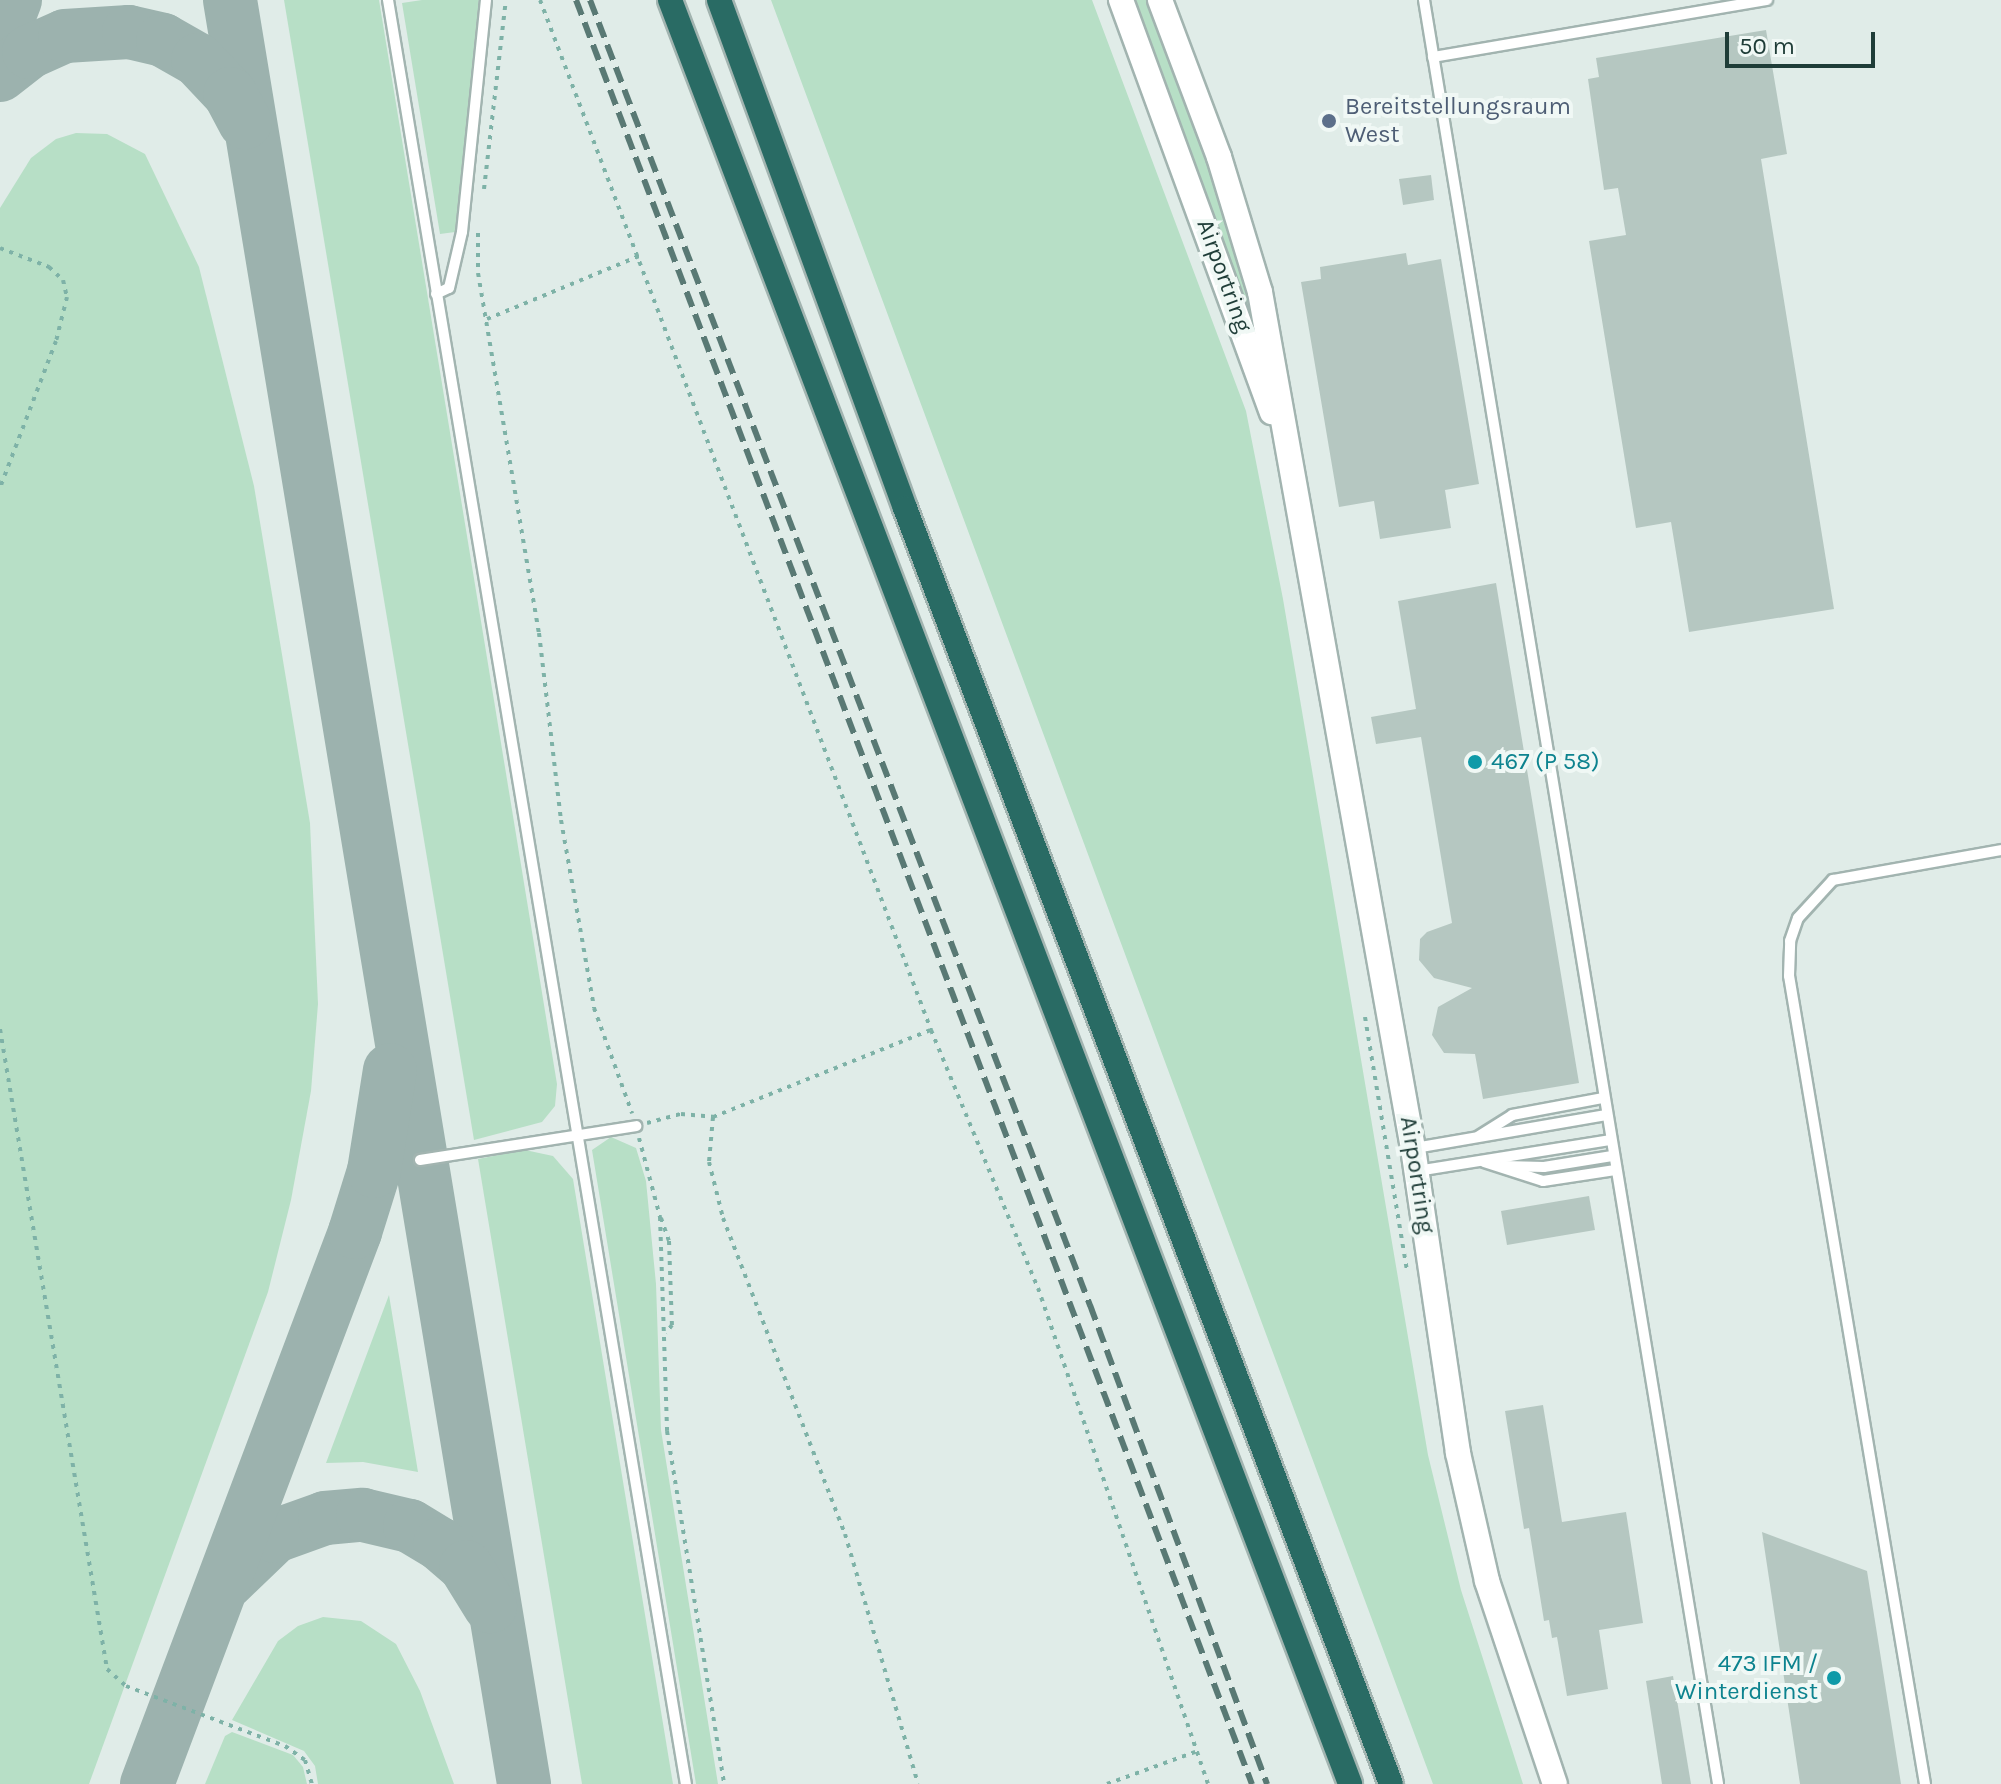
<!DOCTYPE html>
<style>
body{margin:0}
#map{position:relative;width:2001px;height:1784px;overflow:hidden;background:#e0ece8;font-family:Karla,sans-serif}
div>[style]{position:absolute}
.green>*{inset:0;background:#b7dfc6}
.taxiway>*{height:54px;margin:-27px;padding:0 27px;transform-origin:27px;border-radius:27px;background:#9cb2ae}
.building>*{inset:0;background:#b5c7c1}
.path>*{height:4px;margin-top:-2px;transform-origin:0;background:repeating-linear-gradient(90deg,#7eb2a7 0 4px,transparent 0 10px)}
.roads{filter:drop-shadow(2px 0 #a2b4b0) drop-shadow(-2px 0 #a2b4b0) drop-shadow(0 2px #a2b4b0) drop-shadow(0 -2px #a2b4b0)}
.lane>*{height:10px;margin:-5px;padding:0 5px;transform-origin:5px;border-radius:5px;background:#fff}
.secondary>*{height:24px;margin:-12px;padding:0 12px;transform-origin:12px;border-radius:12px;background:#fff}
.highway>*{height:24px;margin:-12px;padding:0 12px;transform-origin:12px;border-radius:12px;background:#296b64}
.rail>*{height:6px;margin-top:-3px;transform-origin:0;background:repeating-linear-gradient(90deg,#597974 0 16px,transparent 0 24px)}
.dots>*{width:22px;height:22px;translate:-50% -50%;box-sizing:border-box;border:4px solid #f0f8f5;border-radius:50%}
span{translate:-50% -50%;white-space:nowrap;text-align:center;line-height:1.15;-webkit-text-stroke:8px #f0f8f5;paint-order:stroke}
.service-label{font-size:24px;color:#4e5e75}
.left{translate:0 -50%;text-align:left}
.street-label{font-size:24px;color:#1f3d38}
.culture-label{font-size:24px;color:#0d838f}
.right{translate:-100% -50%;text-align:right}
.scale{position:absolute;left:1725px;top:32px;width:150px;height:36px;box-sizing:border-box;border:4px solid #1f3d38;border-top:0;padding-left:10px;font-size:24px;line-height:28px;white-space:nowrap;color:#1f3d38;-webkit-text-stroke:6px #f0f8f5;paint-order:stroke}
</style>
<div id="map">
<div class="green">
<i style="clip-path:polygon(284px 0,379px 0,557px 1084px,555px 1106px,542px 1122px,474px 1140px)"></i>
<i style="clip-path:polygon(422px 0,479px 0,455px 232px,440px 234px,402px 3px)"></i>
<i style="clip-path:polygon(771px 0,1092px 0,1246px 411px,1283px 599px,1428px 1455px,1461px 1590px,1523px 1784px,1433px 1784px)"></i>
<i style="clip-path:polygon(1134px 0,1146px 0,1238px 248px,1260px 344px)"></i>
<i style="clip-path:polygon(76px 133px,107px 134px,145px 154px,199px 267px,254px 486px,310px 823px,318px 1004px,311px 1091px,291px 1200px,268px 1292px,89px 1784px,0 1784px,0 208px,31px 158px,56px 139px)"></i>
<i style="clip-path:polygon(611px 1137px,636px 1148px,646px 1181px,656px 1284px,661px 1430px,718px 1784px,696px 1784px,592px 1150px)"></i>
<i style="clip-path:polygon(525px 1150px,553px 1156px,573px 1179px,673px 1784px,582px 1784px,478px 1159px)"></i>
<i style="clip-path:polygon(389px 1295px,418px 1472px,363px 1462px,326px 1463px)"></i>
<i style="clip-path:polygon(323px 1617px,361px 1621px,396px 1644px,420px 1691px,454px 1784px,318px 1784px,315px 1766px,304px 1751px,232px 1720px,278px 1641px,298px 1626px)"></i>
<i style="clip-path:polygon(232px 1732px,293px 1755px,303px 1767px,307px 1784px,205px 1784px,225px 1736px)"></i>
</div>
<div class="taxiway">
<i style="left:230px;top:0;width:1808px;rotate:80.64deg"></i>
<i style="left:0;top:39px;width:42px;rotate:-69deg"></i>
<i style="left:0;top:75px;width:37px;rotate:-38deg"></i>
<i style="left:29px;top:52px;width:39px;rotate:-24deg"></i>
<i style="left:65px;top:36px;width:64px;rotate:-3.6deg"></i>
<i style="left:129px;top:32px;width:35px;rotate:13deg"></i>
<i style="left:163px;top:40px;width:40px;rotate:29.7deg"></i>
<i style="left:198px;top:60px;width:47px;rotate:46.7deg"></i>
<i style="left:230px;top:94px;width:32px;rotate:62deg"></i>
<i style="left:227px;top:1582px;width:66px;rotate:-43.8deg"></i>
<i style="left:275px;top:1536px;width:53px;rotate:-19.8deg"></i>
<i style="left:325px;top:1518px;width:38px;rotate:-5deg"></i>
<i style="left:363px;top:1515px;width:48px;rotate:13.2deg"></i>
<i style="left:410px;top:1526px;width:35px;rotate:31deg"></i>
<i style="left:440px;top:1544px;width:35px;rotate:41deg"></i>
<i style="left:466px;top:1567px;width:46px;rotate:58.4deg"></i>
<i style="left:147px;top:1784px;width:590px;rotate:-69.35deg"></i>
<i style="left:355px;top:1232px;width:64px;rotate:-72.7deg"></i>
<i style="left:374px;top:1171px;width:102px;rotate:-81deg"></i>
</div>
<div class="building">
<i style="clip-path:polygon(1766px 30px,1787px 154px,1761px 159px,1834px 609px,1689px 632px,1671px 522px,1636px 528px,1589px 241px,1626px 235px,1618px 188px,1604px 190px,1588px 79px,1599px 77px,1596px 58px)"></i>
<i style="clip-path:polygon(1431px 175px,1434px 200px,1403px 205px,1399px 179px)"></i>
<i style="clip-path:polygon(1406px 253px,1408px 265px,1441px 259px,1479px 484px,1445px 490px,1451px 528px,1380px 539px,1374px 501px,1339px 507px,1301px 282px,1321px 279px,1320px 267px)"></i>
<i style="clip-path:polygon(1496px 583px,1579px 1083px,1483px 1099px,1475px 1054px,1444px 1053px,1432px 1035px,1438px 1007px,1472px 988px,1434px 978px,1419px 960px,1420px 939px,1427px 932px,1452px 923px,1421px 737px,1376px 744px,1371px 717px,1416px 709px,1398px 601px)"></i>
<i style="clip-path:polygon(1589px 1196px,1595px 1230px,1507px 1245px,1501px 1211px)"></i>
<i style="clip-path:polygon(1543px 1405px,1562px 1522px,1626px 1512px,1643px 1623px,1599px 1630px,1608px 1689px,1567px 1696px,1557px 1637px,1552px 1638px,1549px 1620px,1544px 1621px,1529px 1528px,1524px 1529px,1505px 1411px)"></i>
<i style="clip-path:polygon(1762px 1532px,1867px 1571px,1901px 1784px,1800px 1784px)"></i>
<i style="clip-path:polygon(1673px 1676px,1691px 1784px,1662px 1784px,1646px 1681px)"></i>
</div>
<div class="path">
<i style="left:540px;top:0;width:1102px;rotate:69.21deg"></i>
<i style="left:931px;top:1030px;width:279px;rotate:67.5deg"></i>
<i style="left:1038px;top:1288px;width:524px;rotate:71.08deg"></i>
<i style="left:484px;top:189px;width:190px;rotate:-83.4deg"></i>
<i style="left:478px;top:233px;width:40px;rotate:90deg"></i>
<i style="left:478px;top:273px;width:365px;rotate:80.4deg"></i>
<i style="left:539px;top:633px;width:188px;rotate:83.3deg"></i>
<i style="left:561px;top:820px;width:191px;rotate:80deg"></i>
<i style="left:594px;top:1008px;width:112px;rotate:70.1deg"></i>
<i style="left:0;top:248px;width:53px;rotate:21.2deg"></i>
<i style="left:49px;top:267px;width:19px;rotate:43deg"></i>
<i style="left:63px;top:280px;width:17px;rotate:77deg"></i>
<i style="left:67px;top:297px;width:45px;rotate:104deg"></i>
<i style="left:56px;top:341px;width:157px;rotate:110.9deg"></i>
<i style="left:487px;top:319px;width:165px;rotate:-22.5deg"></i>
<i style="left:1365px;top:1017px;width:258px;rotate:80.6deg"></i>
<i style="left:0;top:1029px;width:649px;rotate:80.51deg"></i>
<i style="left:107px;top:1669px;width:25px;rotate:42deg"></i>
<i style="left:126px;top:1686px;width:170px;rotate:20.7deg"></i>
<i style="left:285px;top:1746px;width:24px;rotate:35deg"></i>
<i style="left:305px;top:1760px;width:25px;rotate:74deg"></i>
<i style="left:713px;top:1117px;width:234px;rotate:-21.8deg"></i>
<i style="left:647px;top:1123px;width:35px;rotate:-15deg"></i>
<i style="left:681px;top:1114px;width:32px;rotate:5deg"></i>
<i style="left:713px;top:1117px;width:45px;rotate:95.1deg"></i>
<i style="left:709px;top:1162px;width:58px;rotate:76deg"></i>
<i style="left:723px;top:1218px;width:339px;rotate:68.9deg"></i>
<i style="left:845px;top:1534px;width:260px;rotate:73.7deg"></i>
<i style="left:639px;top:1138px;width:82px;rotate:75.1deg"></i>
<i style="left:660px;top:1217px;width:214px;rotate:88.1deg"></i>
<i style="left:667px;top:1431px;width:358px;rotate:80.8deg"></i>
<i style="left:661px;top:1218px;width:24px;rotate:71deg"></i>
<i style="left:669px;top:1241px;width:84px;rotate:88deg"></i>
<i style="left:672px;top:1325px;width:10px;rotate:127deg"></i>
<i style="left:1107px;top:1784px;width:94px;rotate:-20deg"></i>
</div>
<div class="roads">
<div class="lane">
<i style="left:388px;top:0;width:1809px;rotate:80.52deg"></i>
<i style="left:1424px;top:0;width:1808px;rotate:80.64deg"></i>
<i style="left:1433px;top:57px;width:339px;rotate:-9.7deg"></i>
<i style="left:436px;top:294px;width:14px;rotate:-25deg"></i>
<i style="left:449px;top:288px;width:57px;rotate:-76.9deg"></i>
<i style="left:462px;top:232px;width:233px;rotate:-84.1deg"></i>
<i style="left:1479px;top:1136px;width:39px;rotate:-32deg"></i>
<i style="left:1512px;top:1115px;width:93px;rotate:-10.6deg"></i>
<i style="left:1415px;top:1148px;width:194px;rotate:-9.8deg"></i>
<i style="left:420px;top:1160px;width:219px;rotate:-8.9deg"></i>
<i style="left:1484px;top:1162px;width:62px;rotate:17.9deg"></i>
<i style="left:1543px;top:1181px;width:73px;rotate:-8.7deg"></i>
<i style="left:1504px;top:1166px;width:40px;rotate:1.4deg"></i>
<i style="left:1544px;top:1167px;width:69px;rotate:-9.2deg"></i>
<i style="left:1417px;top:1171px;width:195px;rotate:-9.1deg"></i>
<i style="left:1925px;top:1784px;width:819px;rotate:-99.55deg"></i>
<i style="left:1789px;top:976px;width:35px;rotate:-88deg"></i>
<i style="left:1790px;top:941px;width:24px;rotate:-71deg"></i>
<i style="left:1798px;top:918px;width:52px;rotate:-47.4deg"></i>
<i style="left:1833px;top:880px;width:171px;rotate:-10.1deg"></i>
</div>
<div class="secondary">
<i style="left:1121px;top:0;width:439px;rotate:69.9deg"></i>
<i style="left:1160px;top:0;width:168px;rotate:69.4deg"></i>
<i style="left:1219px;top:157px;width:141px;rotate:73.1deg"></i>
<i style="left:1260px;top:292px;width:870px;rotate:79.87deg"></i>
<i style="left:1413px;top:1148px;width:308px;rotate:81.6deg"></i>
<i style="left:1458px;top:1453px;width:131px;rotate:77.2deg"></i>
<i style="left:1487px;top:1581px;width:214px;rotate:71.5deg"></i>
</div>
<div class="highway">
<i style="left:670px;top:0;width:1909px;rotate:69.13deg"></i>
<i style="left:719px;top:0;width:541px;rotate:69.89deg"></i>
<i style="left:905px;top:508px;width:1365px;rotate:69.15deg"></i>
</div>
</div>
<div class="rail">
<i style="left:576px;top:0;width:1908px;rotate:69.25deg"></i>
<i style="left:590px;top:0;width:1398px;rotate:69.04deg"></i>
<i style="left:1090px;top:1305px;width:511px;rotate:69.72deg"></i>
</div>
<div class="dots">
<i style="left:1329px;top:121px;background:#5c6f8a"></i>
<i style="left:1475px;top:762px;background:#0f9aa8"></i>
<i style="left:1834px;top:1678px;background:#0f9aa8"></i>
</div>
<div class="service-label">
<span class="left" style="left:1345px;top:121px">Bereitstellungsraum<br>West</span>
</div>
<div class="street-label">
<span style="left:1224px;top:276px;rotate:70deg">Airportring</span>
<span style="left:1417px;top:1175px;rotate:81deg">Airportring</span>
</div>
<div class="culture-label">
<span class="left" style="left:1491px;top:762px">467 (P 58)</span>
<span class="right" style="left:1818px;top:1678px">473 IFM /<br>Winterdienst</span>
</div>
<div class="scale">50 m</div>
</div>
